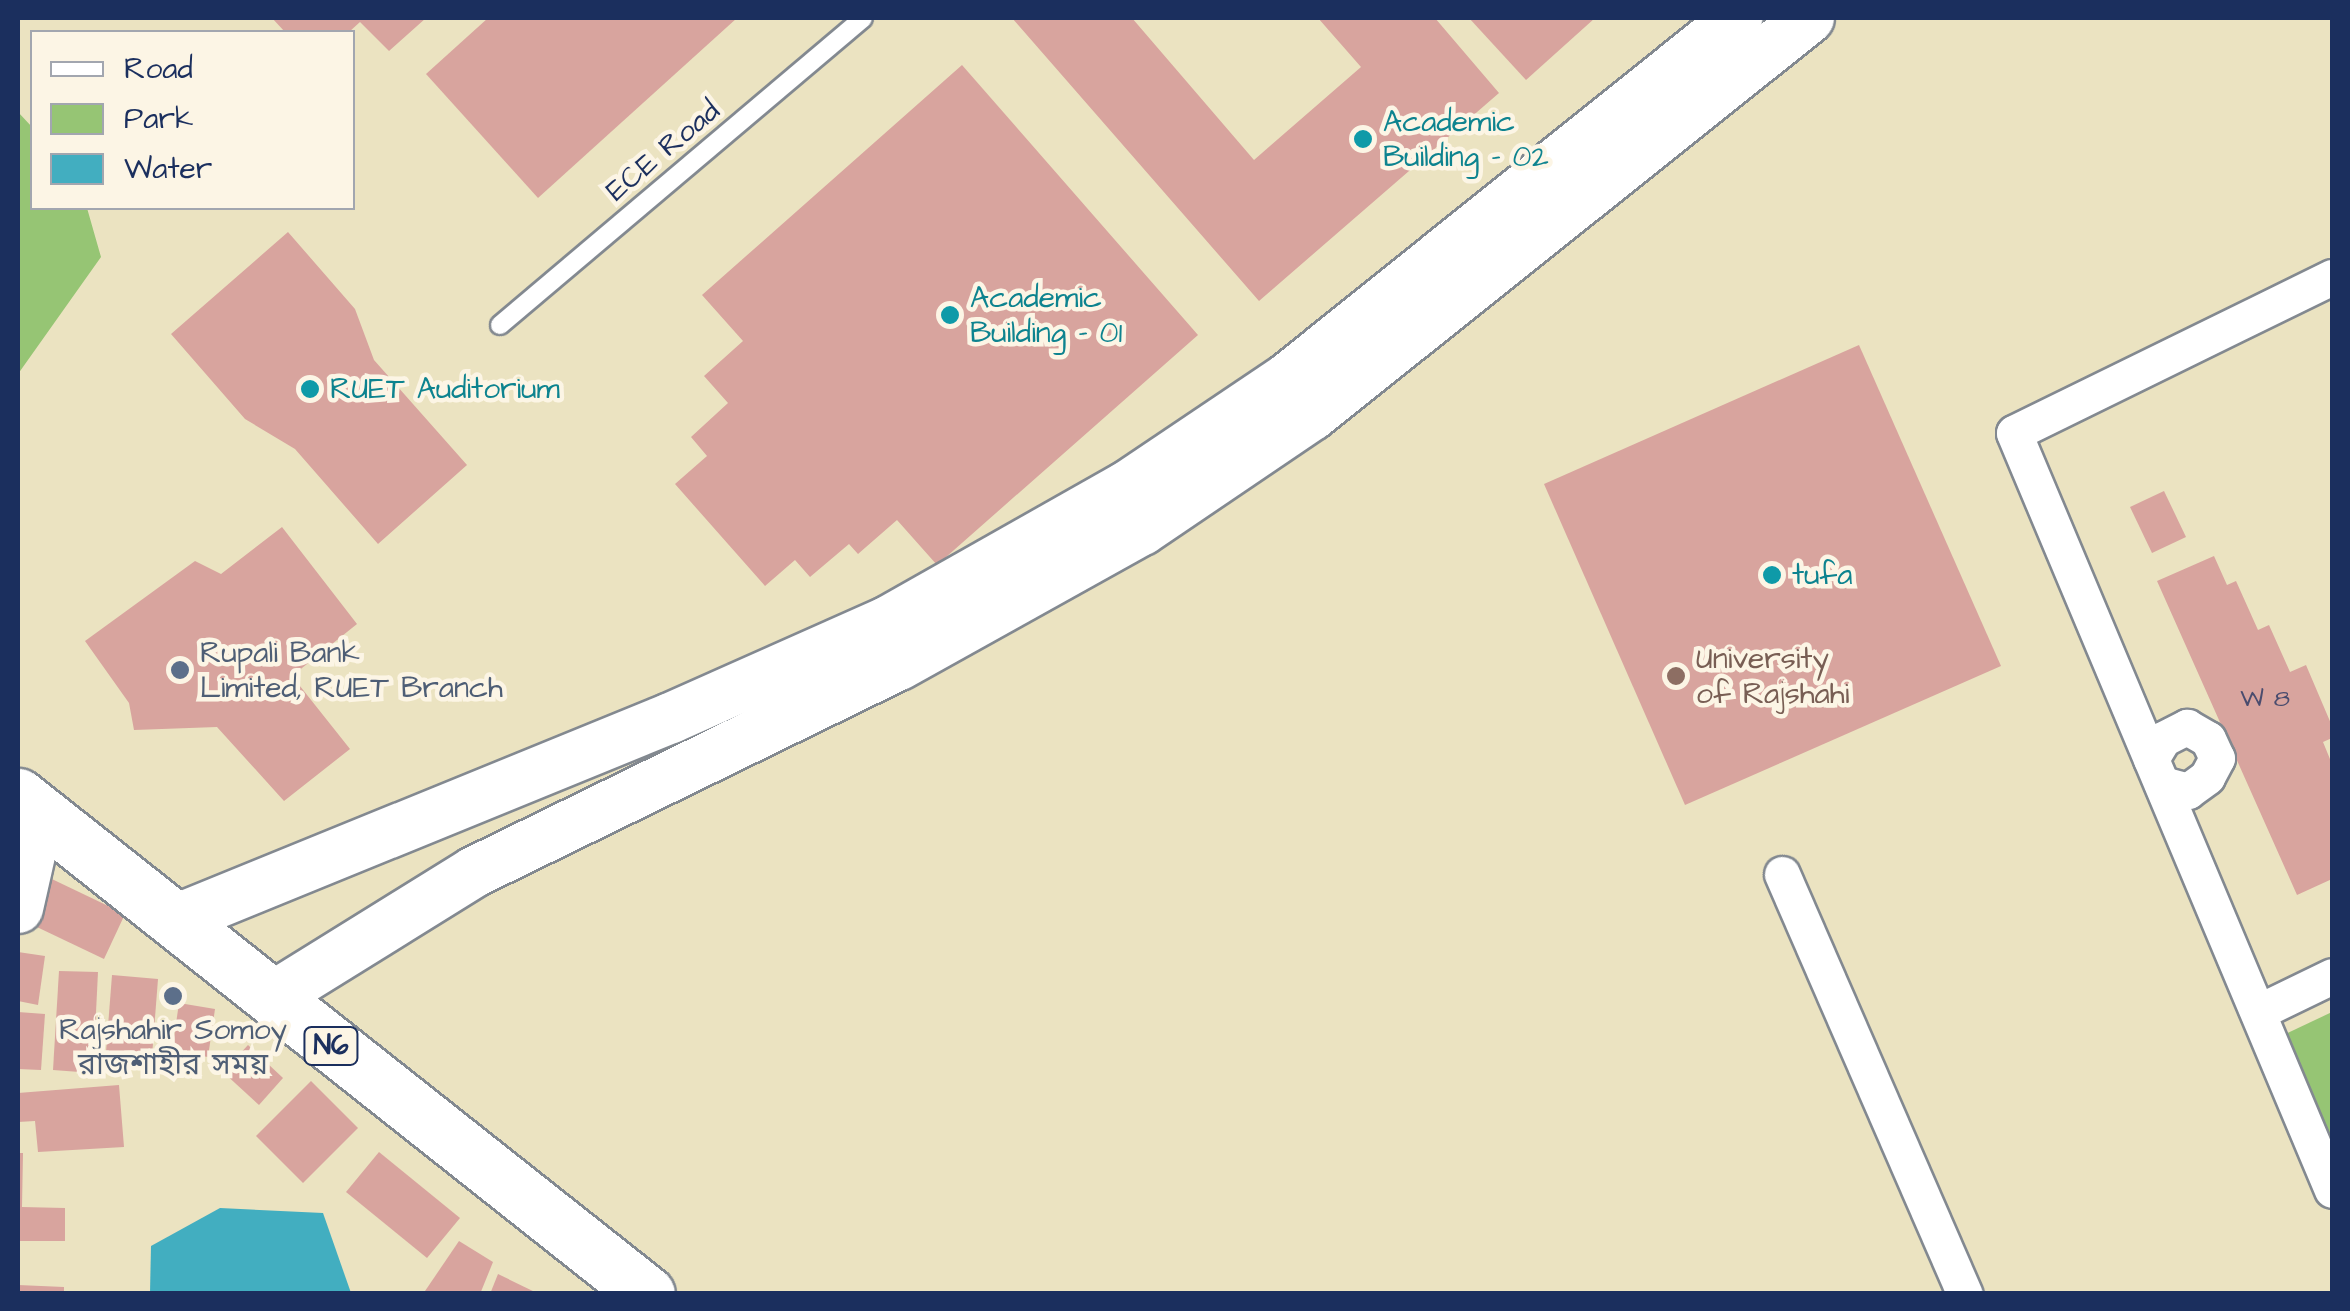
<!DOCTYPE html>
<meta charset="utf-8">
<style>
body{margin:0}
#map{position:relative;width:2350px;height:1311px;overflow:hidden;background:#ebe3c1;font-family:"Architects Daughter","Noto Sans Bengali",sans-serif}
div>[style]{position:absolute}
.green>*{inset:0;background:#96c574}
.water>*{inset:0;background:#42aec0}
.building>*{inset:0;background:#d8a49e}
.roads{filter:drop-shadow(2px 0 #838990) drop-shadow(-2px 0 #838990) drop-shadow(0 2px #838990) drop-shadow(0 -2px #838990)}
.lane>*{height:18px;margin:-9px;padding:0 9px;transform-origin:9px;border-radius:9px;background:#fff}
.street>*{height:35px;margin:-17.5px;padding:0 17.5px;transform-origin:17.5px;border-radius:17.5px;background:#fff}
.secondary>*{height:50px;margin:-25px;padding:0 25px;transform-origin:25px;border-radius:25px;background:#fff}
.highway>*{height:55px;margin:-27.5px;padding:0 27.5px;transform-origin:27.5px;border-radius:27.5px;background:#fff}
.dots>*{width:28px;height:28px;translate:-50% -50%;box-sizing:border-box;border:5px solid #fcf5e5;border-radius:50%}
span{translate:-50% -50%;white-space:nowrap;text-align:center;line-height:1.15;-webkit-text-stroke:9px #fcf5e5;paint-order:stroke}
.number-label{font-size:25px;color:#4a4c6e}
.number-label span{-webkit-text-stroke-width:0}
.shield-label span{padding:2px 8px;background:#fcf5e5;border:2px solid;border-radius:8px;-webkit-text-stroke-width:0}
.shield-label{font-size:28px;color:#1b2f5e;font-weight:700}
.culture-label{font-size:30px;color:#0d838f}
.left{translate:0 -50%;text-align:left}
.street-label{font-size:30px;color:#1b2f5e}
.service-label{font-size:30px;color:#4e5e75}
.education-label{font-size:30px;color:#785e54}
.frame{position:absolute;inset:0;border:20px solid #1b2f5e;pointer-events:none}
.legend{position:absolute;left:30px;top:30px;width:325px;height:180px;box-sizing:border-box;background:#fcf5e5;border:2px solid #a2a6af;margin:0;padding:12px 18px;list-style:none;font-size:30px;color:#1b2f5e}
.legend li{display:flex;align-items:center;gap:20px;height:50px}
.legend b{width:50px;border:2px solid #a2a6af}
</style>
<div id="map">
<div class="green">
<i style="clip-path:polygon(18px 112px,32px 127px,32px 208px,87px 208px,101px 257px,18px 374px)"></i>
<i style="clip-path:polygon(2332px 1012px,2332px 1166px,2277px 1038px)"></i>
</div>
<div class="water">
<i style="clip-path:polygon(220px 1208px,323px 1213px,351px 1293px,150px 1293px,151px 1246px)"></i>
</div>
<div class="building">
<i style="clip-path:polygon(272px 18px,426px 18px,389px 51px,360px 22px,349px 32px,285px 32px)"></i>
<i style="clip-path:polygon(488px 18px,737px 18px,538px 198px,426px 74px)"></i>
<i style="clip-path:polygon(1012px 18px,1132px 18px,1254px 160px,1361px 67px,1318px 18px,1435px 18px,1499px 93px,1259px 301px)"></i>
<i style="clip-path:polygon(1469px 18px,1595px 18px,1526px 80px)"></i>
<i style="clip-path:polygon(962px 65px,1198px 335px,937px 565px,897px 520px,858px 554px,849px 544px,810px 577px,795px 560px,765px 586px,675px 484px,707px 456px,691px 437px,728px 403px,704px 376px,743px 341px,702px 295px)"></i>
<i style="clip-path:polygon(288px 232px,355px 309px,374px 360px,467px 465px,378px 544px,295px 449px,245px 419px,171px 334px)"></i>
<i style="clip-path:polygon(1859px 345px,2001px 666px,1685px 805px,1544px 484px)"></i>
<i style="clip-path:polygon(2164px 491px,2186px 537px,2152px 553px,2130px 507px)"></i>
<i style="clip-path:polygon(282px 527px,357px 624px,292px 676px,350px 749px,284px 801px,217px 727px,134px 730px,129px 703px,85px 641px,195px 561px,221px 574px)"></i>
<i style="clip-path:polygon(2214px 556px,2227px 585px,2236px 581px,2258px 630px,2269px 625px,2290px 672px,2306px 665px,2332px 726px,2332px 738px,2323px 742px,2332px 764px,2332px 879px,2297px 895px,2157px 581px)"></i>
<i style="clip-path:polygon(33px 870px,125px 914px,104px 959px,18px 918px)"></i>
<i style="clip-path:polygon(18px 952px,45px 956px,38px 1005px,18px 1001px)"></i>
<i style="clip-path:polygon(59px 971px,98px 972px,93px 1073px,53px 1070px)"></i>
<i style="clip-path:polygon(112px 975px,158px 979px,151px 1069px,105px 1065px)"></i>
<i style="clip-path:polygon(179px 1003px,215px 1009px,208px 1057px,172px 1051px)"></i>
<i style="clip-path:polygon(18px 1012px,45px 1014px,41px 1070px,18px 1069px)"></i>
<i style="clip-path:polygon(248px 1045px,283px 1078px,259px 1105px,223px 1072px)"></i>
<i style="clip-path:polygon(311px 1081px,358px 1128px,303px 1183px,256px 1136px)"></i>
<i style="clip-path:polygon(119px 1085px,124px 1147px,38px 1152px,35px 1121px,18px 1122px,18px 1093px)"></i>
<i style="clip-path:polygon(379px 1152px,460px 1218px,427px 1258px,346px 1192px)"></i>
<i style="clip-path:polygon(18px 1153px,23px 1153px,22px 1207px,65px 1208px,65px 1241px,18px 1241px)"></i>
<i style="clip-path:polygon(459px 1241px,493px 1262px,480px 1294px,423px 1294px)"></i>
<i style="clip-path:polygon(498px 1274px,539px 1294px,490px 1294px)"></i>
<i style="clip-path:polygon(18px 1285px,64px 1287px,64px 1294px,18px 1294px)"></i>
</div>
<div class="roads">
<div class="lane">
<i style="left:500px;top:325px;width:475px;rotate:-40.2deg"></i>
</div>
<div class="street">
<i style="left:2332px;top:277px;width:354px;rotate:153.9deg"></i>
<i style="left:2014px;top:433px;width:821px;rotate:67.21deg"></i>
<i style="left:2151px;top:759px;width:23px;rotate:-59deg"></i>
<i style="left:2163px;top:739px;width:27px;rotate:-27deg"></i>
<i style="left:2187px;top:727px;width:24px;rotate:30deg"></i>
<i style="left:2208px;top:739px;width:21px;rotate:65deg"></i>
<i style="left:2217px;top:758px;width:21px;rotate:118deg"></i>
<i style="left:2207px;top:777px;width:24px;rotate:144deg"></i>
<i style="left:2188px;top:791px;width:27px;rotate:-165deg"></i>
<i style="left:1782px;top:874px;width:458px;rotate:66.5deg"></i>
<i style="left:2258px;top:1012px;width:82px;rotate:-25.9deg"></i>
</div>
<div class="secondary">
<i style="left:18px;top:908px;width:95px;rotate:-77.3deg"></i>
<i style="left:173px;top:921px;width:538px;rotate:-22.18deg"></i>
<i style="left:671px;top:718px;width:236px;rotate:-24deg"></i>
<i style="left:887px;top:622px;width:274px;rotate:-29.5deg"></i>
<i style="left:1126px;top:487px;width:195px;rotate:-33.9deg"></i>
<i style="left:1288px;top:378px;width:576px;rotate:-38.72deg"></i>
<i style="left:271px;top:998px;width:239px;rotate:-31.8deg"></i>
<i style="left:474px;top:872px;width:473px;rotate:-26deg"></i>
<i style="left:899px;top:665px;width:278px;rotate:-29.1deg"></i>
<i style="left:1142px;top:530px;width:205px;rotate:-34.1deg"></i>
<i style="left:1312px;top:415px;width:636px;rotate:-38.62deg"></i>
</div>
<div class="highway">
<i style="left:18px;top:796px;width:802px;rotate:38.37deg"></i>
</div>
</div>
<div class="dots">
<i style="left:1363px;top:139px;background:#0f9aa8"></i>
<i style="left:950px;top:315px;background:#0f9aa8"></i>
<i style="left:310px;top:389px;background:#0f9aa8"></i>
<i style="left:1772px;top:575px;background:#0f9aa8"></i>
<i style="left:180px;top:670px;background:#5c6f8a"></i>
<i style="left:1676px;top:676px;background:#8d6e63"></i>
<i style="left:173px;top:996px;background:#5c6f8a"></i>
</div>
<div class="number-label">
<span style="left:2265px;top:699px">W 8</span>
</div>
<div class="shield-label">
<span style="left:331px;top:1046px">N6</span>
</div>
<div class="culture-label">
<span class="left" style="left:1383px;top:139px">Academic<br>Building - 02</span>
<span class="left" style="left:970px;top:315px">Academic<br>Building - 01</span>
<span class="left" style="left:330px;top:389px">RUET Auditorium</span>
<span class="left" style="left:1792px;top:575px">tufa</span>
</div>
<div class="street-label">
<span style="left:663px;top:151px;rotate:-40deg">ECE Road</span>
</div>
<div class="service-label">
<span class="left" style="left:200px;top:670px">Rupali Bank<br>Limited, RUET Branch</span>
<span style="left:173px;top:1047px">Rajshahir Somoy<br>রাজশাহীর সময়</span>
</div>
<div class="education-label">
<span class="left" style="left:1696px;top:676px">University<br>of Rajshahi</span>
</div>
<div class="frame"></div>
<ul class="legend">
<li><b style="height:12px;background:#fff"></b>Road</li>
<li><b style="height:28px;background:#96c574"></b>Park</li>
<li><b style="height:28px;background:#42aec0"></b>Water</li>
</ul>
</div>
